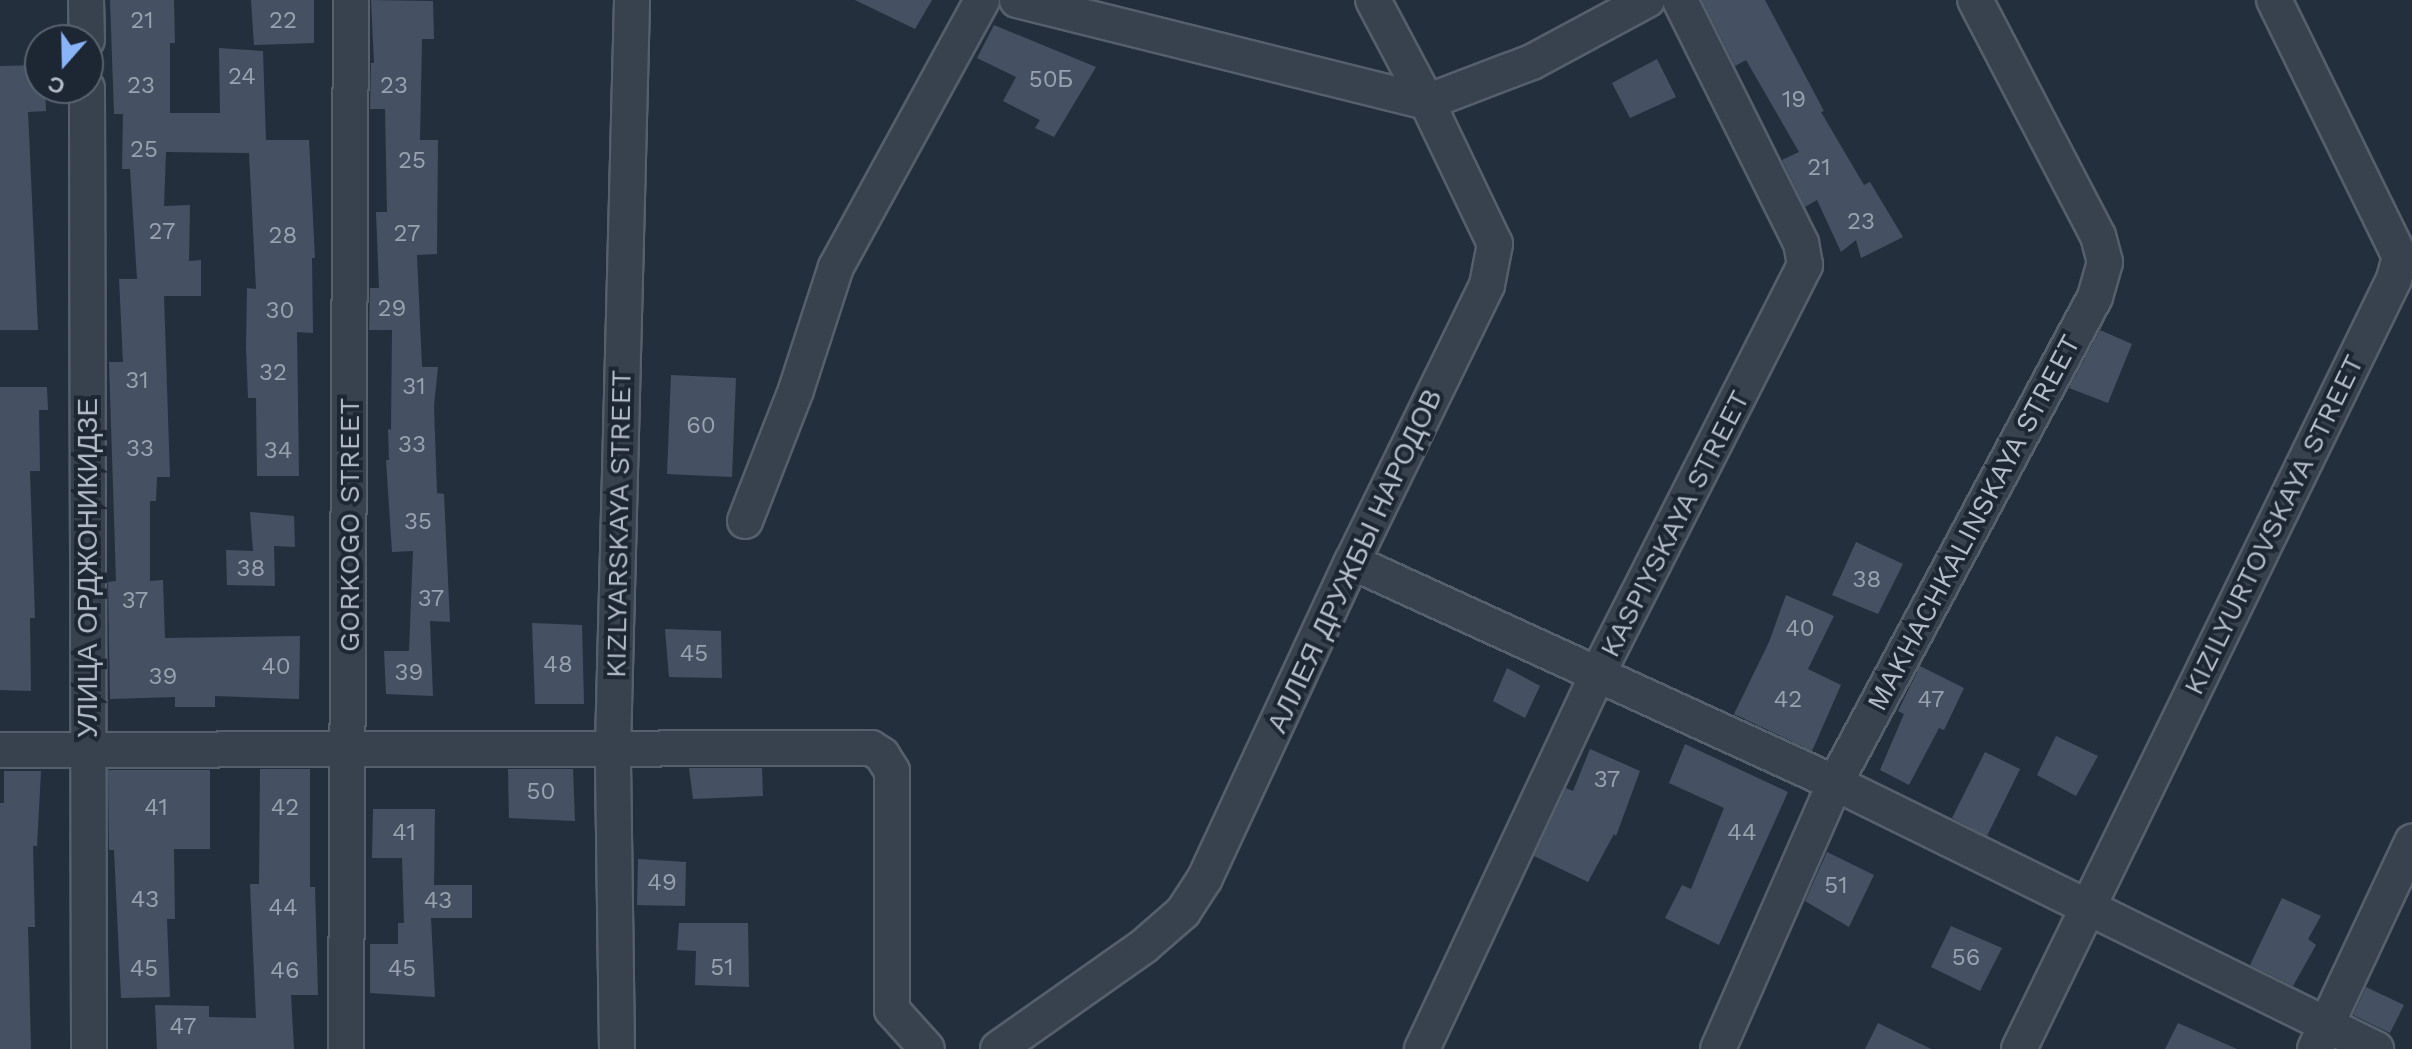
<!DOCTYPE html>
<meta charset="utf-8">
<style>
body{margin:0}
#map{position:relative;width:2412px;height:1049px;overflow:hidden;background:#242f3e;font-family:"Work Sans",sans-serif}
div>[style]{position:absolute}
.building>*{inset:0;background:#455162}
.roads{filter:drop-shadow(2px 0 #565f6c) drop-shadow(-2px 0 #565f6c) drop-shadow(0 2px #565f6c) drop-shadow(0 -2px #565f6c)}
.minor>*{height:34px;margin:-17px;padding:0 17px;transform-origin:17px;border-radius:17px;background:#38414e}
span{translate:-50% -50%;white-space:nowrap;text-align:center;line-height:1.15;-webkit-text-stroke:8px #1d2633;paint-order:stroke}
.number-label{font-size:24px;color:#98a1af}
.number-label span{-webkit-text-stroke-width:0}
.street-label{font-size:28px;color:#b4bcc9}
.north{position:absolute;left:24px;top:24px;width:80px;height:80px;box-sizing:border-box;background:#1d2633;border:2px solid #59626f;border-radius:50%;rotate:200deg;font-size:22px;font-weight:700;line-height:32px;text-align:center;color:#b4bcc9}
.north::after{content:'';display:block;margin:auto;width:28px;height:36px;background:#8ab4f8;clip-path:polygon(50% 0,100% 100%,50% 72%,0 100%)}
</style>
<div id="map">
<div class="building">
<i style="clip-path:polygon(110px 0,174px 0,175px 43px,170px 43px,170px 113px,220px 113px,219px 48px,263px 51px,266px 140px,309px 140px,315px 258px,312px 258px,313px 333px,297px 332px,299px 476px,257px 476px,256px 398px,248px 398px,246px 348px,247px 288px,256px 289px,249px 153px,166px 152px,164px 206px,190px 205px,189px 261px,201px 260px,201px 296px,164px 296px,170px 477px,157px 477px,156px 501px,150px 501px,150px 581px,163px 580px,165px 638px,300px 636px,299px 699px,215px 696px,215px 707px,175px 707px,175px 697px,110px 699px,108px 582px,116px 581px,109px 362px,123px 362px,119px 279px,137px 279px,130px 169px,122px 169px,123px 114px,114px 114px)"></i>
<i style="clip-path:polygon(251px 0,314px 0,314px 43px,254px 45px)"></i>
<i style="clip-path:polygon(371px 0,433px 1px,434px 39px,422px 39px,420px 140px,438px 140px,437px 254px,417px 255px,422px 367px,438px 367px,434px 406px,437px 493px,444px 494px,450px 622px,430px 621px,433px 696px,386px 694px,384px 651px,409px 651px,413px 551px,392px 552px,386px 460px,389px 460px,388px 429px,391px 430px,392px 330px,369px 330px,370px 288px,379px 288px,376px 212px,387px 212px,385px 109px,370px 109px,371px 63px,374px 63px)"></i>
<i style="clip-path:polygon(855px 0,932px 0,915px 29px)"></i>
<i style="clip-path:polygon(1702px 0,1765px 0,1824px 111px,1821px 112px,1864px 185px,1870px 182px,1903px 237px,1861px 258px,1856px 240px,1841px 252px,1817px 200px,1805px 207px,1782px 160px,1799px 152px,1746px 60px,1735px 66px)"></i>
<i style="clip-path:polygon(994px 25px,1096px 67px,1054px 137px,1035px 128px,1040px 120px,1003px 101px,1016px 77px,977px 58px)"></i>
<i style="clip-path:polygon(1657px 59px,1676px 97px,1630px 118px,1612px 83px)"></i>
<i style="clip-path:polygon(40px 65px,40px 88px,45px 88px,46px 111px,28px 112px,38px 330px,0 330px,0 66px)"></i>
<i style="clip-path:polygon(2100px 330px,2132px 344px,2108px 403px,2069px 388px)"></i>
<i style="clip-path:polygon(671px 375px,736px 378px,732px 477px,667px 474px)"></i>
<i style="clip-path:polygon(0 387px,47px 387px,48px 410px,39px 410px,40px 471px,30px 471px,35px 618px,30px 618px,31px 691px,0 690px)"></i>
<i style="clip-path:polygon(250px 512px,294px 516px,295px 547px,274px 546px,275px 586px,227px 585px,226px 550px,253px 551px)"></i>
<i style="clip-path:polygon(1856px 542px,1903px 564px,1878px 614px,1832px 595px)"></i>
<i style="clip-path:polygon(1786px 595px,1834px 616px,1808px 669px,1841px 685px,1812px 751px,1734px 714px,1769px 642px)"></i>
<i style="clip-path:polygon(532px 623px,582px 625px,584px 704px,535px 704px)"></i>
<i style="clip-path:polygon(665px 629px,721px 631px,722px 678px,669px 677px)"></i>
<i style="clip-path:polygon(1920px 666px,1964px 688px,1944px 730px,1939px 728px,1909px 785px,1880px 770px,1904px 714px,1898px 711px)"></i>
<i style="clip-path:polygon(1507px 668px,1540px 686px,1525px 718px,1493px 701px)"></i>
<i style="clip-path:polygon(2056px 736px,2098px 756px,2076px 796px,2037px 775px)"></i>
<i style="clip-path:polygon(1685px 744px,1788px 792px,1719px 945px,1665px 918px,1682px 885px,1691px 889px,1724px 808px,1669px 783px)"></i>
<i style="clip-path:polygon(1590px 749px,1640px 771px,1616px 836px,1614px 834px,1588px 882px,1534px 856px,1566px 788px,1573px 791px)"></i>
<i style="clip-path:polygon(1985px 752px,2020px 769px,1987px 836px,1952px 818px)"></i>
<i style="clip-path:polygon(689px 768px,762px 768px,763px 796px,693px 799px)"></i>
<i style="clip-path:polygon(260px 769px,310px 769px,310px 887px,315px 887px,318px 995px,291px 995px,294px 1049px,157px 1049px,155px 1005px,209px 1006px,209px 1017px,256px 1018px,250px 884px,259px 884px)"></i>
<i style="clip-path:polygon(508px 769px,573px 769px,575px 821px,509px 818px)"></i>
<i style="clip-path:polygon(108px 770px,210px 770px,210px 849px,174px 849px,175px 919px,167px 919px,170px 997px,121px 998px,114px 850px,109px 850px)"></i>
<i style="clip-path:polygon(4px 771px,41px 771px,37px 846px,33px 846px,35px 927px,28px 927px,31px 1049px,0 1049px,0 803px,4px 803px)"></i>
<i style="clip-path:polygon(373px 809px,435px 809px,434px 885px,472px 885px,472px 918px,431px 918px,435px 997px,370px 993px,370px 944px,398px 944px,398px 923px,404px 923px,402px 858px,372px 858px)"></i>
<i style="clip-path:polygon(1827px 852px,1874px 875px,1849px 927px,1805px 901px)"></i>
<i style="clip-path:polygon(638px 859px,686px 862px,685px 906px,637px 905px)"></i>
<i style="clip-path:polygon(2282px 898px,2321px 916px,2308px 939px,2316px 945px,2293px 986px,2250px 965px)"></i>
<i style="clip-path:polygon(679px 923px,748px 923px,749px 987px,695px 985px,696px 951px,677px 950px)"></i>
<i style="clip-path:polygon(1951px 926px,2002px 948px,1980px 991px,1931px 967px)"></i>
<i style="clip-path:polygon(2366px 987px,2404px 1005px,2390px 1033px,2353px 1015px)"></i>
<i style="clip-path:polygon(1878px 1023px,1931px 1049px,1865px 1049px)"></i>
<i style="clip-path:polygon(2178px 1023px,2237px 1049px,2165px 1049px)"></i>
</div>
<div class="roads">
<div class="minor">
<i style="left:86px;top:0;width:40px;rotate:88.6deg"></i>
<i style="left:1017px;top:0;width:422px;rotate:14deg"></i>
<i style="left:1427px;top:102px;width:112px;rotate:-20.9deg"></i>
<i style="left:1532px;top:62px;width:131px;rotate:-28.3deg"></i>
<i style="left:87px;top:88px;width:961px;rotate:89.88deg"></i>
<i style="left:745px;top:521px;width:141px;rotate:-68.7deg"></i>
<i style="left:796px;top:390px;width:129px;rotate:-72deg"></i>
<i style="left:836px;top:267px;width:304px;rotate:-61.3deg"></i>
<i style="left:1352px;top:562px;width:531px;rotate:24.59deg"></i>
<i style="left:1835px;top:783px;width:603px;rotate:26.18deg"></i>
<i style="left:0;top:750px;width:871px;rotate:-0.13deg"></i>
<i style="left:871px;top:748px;width:13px;rotate:32deg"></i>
<i style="left:882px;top:755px;width:19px;rotate:58deg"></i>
<i style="left:892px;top:771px;width:239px;rotate:90deg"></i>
<i style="left:892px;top:1010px;width:52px;rotate:48.1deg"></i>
<i style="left:346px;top:1049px;width:1049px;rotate:-89.73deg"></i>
<i style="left:617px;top:1049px;width:302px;rotate:-90.8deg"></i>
<i style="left:613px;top:747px;width:747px;rotate:-88.54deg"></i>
<i style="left:998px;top:1049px;width:179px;rotate:-35.2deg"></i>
<i style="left:1144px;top:946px;width:52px;rotate:-41.1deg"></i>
<i style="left:1183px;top:912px;width:40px;rotate:-57.1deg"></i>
<i style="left:1205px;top:878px;width:349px;rotate:-65.1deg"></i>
<i style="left:1352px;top:562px;width:308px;rotate:-64deg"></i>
<i style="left:1487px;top:285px;width:42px;rotate:-79deg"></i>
<i style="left:1495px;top:244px;width:157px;rotate:-115.6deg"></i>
<i style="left:1427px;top:102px;width:115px;rotate:-117.9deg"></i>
<i style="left:1422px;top:1049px;width:413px;rotate:-64.9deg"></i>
<i style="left:1597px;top:675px;width:460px;rotate:-63.1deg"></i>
<i style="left:1805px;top:265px;width:22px;rotate:-100deg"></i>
<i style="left:1801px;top:243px;width:271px;rotate:-116.5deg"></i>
<i style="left:1718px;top:1049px;width:291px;rotate:-66.3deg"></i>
<i style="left:1835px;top:783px;width:551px;rotate:-61.85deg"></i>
<i style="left:2095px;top:297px;width:36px;rotate:-74deg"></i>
<i style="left:2105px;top:262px;width:27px;rotate:-105deg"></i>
<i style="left:2098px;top:236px;width:266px;rotate:-117.5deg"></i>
<i style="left:2019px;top:1049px;width:856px;rotate:-64.03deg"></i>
<i style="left:2394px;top:279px;width:23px;rotate:-75deg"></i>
<i style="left:2400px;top:257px;width:286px;rotate:-116.1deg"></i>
<i style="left:2315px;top:1049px;width:229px;rotate:-64.9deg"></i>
</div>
</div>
<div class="number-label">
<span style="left:142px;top:21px">21</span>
<span style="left:283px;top:21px">22</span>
<span style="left:242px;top:77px">24</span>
<span style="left:1051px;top:80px">50Б</span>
<span style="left:141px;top:86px">23</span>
<span style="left:394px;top:86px">23</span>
<span style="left:1794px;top:100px">19</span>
<span style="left:144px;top:150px">25</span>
<span style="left:412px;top:161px">25</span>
<span style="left:1819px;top:168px">21</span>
<span style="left:1861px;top:222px">23</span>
<span style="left:162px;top:232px">27</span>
<span style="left:407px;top:234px">27</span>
<span style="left:283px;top:236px">28</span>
<span style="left:392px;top:309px">29</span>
<span style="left:280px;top:311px">30</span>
<span style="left:273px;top:373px">32</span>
<span style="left:137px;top:381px">31</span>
<span style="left:414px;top:387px">31</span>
<span style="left:701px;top:426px">60</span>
<span style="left:412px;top:445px">33</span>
<span style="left:140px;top:449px">33</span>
<span style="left:278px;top:451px">34</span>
<span style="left:418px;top:522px">35</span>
<span style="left:251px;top:569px">38</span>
<span style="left:1867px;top:580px">38</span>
<span style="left:431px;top:599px">37</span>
<span style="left:135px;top:601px">37</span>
<span style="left:1800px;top:629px">40</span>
<span style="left:694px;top:654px">45</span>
<span style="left:558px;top:665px">48</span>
<span style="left:276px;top:667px">40</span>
<span style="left:409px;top:673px">39</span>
<span style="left:163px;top:677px">39</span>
<span style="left:1788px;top:700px">42</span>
<span style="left:1931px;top:700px">47</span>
<span style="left:1607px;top:780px">37</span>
<span style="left:541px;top:792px">50</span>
<span style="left:156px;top:808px">41</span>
<span style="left:285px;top:808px">42</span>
<span style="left:404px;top:833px">41</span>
<span style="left:1742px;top:833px">44</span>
<span style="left:662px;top:883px">49</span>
<span style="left:1836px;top:886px">51</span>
<span style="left:145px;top:900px">43</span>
<span style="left:438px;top:901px">43</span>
<span style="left:283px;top:908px">44</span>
<span style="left:1966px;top:958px">56</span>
<span style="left:722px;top:968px">51</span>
<span style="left:144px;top:969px">45</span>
<span style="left:402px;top:969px">45</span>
<span style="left:285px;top:971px">46</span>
<span style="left:183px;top:1027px">47</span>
</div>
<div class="street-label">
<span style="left:1974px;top:523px;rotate:-62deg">MAKHACHKALINSKAYA STREET</span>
<span style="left:619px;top:524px;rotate:-89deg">KIZLYARSKAYA STREET</span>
<span style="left:1675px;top:524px;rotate:-63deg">KASPIYSKAYA STREET</span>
<span style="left:350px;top:525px;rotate:-90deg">GORKOGO STREET</span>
<span style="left:2274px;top:525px;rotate:-64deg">KIZILYURTOVSKAYA STREET</span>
<span style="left:1355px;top:561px;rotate:-65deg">АЛЛЕЯ ДРУЖБЫ НАРОДОВ</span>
<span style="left:88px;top:568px;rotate:-90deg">УЛИЦА ОРДЖОНИКИДЗЕ</span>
</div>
<div class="north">С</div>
</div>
